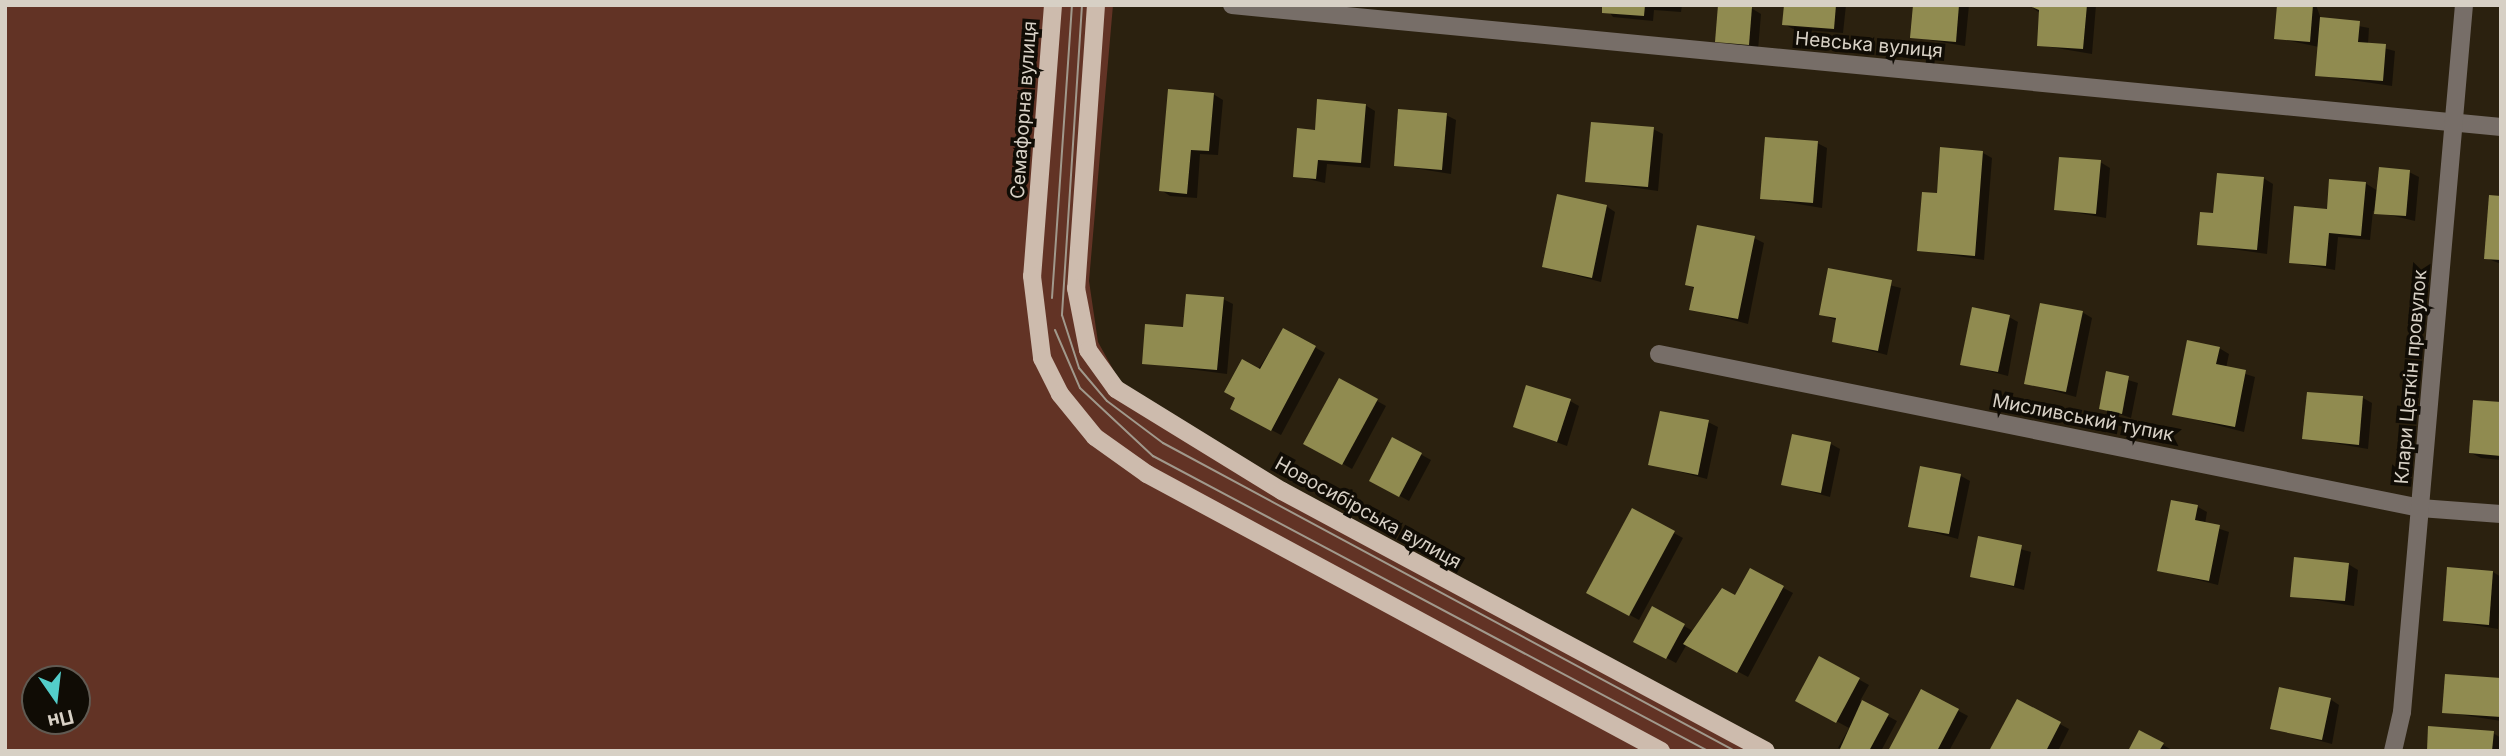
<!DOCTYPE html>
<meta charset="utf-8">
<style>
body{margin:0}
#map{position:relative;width:2506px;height:756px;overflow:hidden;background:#2b210f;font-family:Inter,sans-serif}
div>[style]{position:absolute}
.green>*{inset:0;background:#623325}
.shadow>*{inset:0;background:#0007}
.building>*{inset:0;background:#908b50}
.minor>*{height:18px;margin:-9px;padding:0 9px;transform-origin:9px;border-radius:9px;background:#776e68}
.major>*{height:18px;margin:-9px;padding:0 9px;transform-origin:9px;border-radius:9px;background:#cdbbad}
.tram>*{height:2px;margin:-1px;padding:0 1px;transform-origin:1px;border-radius:1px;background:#a1998c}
span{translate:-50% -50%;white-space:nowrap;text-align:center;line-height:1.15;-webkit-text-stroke:7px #100c05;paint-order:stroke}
.street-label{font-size:19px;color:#d7d0c5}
.frame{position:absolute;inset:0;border:7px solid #d7d0c5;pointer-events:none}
.north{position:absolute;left:21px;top:665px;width:70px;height:70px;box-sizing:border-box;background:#100c05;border:2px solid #605a52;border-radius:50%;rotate:166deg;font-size:19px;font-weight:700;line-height:28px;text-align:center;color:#d7d0c5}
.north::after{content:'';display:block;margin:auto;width:24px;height:32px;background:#53cdca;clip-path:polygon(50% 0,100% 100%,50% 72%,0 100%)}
</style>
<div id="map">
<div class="green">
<i style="clip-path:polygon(evenodd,5px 5px,1113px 5px,1089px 281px,1098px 342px,1131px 402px,1766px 751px,5px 751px,5px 5px,35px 679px,77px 679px,77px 721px,35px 721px,35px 679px)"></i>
</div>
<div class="shadow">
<i style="clip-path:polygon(1604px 5px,1682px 5px,1681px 12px,1654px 10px,1653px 21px,1613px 17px)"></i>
<i style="clip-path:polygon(1785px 5px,1846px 5px,1843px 33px,1793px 29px,1784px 24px)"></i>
<i style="clip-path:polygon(1914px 5px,1969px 5px,1965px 46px,1912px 37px)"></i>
<i style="clip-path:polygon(2029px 5px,2096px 5px,2092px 54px,2039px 45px,2041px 14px)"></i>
<i style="clip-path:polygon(2279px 5px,2316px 5px,2321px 19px,2369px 28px,2368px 44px,2395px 51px,2392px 86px,2317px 75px,2319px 47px,2276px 38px)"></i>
<i style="clip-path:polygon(1751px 8px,1761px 14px,1758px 50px,1717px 41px)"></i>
<i style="clip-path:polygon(1213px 94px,1223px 100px,1218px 155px,1200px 154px,1197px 198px,1170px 196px,1161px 190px)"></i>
<i style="clip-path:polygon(1365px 105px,1375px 111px,1370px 168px,1327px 164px,1325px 183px,1295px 176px,1316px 131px)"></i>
<i style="clip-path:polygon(1446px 115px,1456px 120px,1451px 174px,1395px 165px)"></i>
<i style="clip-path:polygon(1653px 129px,1663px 134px,1658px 191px,1587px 181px)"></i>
<i style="clip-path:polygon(1817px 143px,1827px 148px,1822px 208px,1762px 198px)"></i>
<i style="clip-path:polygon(1983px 153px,1992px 158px,1984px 260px,1919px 250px,1938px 195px)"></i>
<i style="clip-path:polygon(2100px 162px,2110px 168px,2106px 218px,2056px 209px)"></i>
<i style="clip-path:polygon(2409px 172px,2419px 177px,2415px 221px,2373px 211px,2370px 240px,2338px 237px,2335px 270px,2291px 262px,2328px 210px,2365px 183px,2378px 191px)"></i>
<i style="clip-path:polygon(2263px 178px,2273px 184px,2267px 254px,2198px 244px,2214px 215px)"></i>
<i style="clip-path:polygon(2501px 198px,2501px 264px,2486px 258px)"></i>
<i style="clip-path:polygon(1606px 206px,1615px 212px,1601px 282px,1544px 267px)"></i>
<i style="clip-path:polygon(1754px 238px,1764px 243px,1748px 324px,1691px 309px,1695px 289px,1687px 284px)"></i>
<i style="clip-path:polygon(1829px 270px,1901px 288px,1887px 355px,1834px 341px,1838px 321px,1821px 314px)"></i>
<i style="clip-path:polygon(1223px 299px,1233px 304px,1227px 374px,1144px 363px)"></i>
<i style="clip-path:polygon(2082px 312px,2092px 318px,2076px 397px,2026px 383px)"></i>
<i style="clip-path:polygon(2009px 317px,2018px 322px,2008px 376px,1962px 364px)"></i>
<i style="clip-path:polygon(1284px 330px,1325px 353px,1281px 435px,1232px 409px)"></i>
<i style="clip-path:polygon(2219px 348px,2229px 354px,2226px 368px,2255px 377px,2244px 432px,2174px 414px)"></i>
<i style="clip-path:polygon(2108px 374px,2138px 383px,2131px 418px,2101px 408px)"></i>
<i style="clip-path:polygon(1340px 380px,1386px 406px,1352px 469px,1306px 443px)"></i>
<i style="clip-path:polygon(2363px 398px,2372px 403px,2368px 449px,2304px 438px)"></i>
<i style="clip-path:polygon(1570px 401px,1579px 406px,1567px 446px,1515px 427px)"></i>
<i style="clip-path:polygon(2501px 404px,2501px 460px,2481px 458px,2471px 453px)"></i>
<i style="clip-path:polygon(1708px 422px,1718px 427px,1707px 479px,1650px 464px)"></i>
<i style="clip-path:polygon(1393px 439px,1431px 460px,1409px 501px,1371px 480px)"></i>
<i style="clip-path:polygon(1831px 444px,1840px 449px,1830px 497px,1783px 484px)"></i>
<i style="clip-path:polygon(1961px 476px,1970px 481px,1958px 539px,1910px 526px)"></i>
<i style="clip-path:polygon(2198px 507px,2207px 512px,2205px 524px,2229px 532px,2218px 585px,2159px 570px)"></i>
<i style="clip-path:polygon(1633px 511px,1683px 538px,1639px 620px,1589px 593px)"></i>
<i style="clip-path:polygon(1980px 538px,2031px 552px,2024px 590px,1972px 576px)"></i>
<i style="clip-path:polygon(2348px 564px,2358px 570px,2354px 606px,2292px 596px)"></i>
<i style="clip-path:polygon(1750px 570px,1793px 593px,1748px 677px,1687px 644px,1676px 663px,1635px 641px,1653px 609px,1693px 631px,1702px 629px,1736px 597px)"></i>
<i style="clip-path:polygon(2493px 572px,2501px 577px,2498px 629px,2444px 620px)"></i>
<i style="clip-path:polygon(1820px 658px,1869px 685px,1860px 701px,1897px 721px,1881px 751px,1838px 748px,1849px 728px,1797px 700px)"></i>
<i style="clip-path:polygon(2501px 680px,2501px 721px,2444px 712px)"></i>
<i style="clip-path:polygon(1922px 691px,1968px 716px,1949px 751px,1890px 751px)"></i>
<i style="clip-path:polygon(2330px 699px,2339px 705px,2332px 744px,2272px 728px)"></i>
<i style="clip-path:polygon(2017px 701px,2069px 729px,2058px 751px,1991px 751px)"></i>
<i style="clip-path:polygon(2140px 732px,2172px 750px,2172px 751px,2130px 751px)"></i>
<i style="clip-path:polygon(2493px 733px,2501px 738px,2501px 751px,2428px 751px)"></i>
</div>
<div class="building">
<i style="clip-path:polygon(1602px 5px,1645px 5px,1644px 16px,1602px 13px)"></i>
<i style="clip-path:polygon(1718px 5px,1752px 7px,1749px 45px,1715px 42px)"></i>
<i style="clip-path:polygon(1784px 5px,1836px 5px,1834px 29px,1782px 25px)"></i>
<i style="clip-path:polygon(1913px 5px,1959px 5px,1956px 42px,1910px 38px)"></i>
<i style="clip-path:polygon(2027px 5px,2087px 5px,2083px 49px,2037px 46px,2039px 10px)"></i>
<i style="clip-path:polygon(2277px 5px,2313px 5px,2310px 42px,2274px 39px)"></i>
<i style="clip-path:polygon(2320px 17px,2360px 21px,2358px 42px,2386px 44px,2383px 81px,2315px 76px)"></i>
<i style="clip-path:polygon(1168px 89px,1214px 93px,1209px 151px,1191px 150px,1187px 194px,1159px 191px)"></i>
<i style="clip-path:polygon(1317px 99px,1366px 104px,1361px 163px,1318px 160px,1316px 179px,1293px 177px,1297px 128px,1315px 130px)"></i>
<i style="clip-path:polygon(1398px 109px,1447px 113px,1442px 170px,1394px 166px)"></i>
<i style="clip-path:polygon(1591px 122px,1654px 127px,1648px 187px,1585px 182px)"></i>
<i style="clip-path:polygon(1765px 137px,1818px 141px,1813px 203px,1760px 199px)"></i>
<i style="clip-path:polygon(1940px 147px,1983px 151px,1975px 256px,1917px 251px,1922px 192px,1937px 193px)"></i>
<i style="clip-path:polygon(2059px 157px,2101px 160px,2096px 214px,2054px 210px)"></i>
<i style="clip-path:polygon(2379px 167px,2410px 170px,2406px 216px,2374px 214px)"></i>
<i style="clip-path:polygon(2217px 173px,2264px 177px,2257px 250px,2197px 245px,2200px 212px,2213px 213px)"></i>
<i style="clip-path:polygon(2329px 179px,2366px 182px,2361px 236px,2329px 233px,2326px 266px,2289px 263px,2294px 206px,2327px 209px)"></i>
<i style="clip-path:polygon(1557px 194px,1607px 205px,1592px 278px,1542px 267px)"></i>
<i style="clip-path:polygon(2489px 195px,2501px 196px,2501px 260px,2484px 259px)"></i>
<i style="clip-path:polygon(1697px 225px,1755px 236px,1738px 319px,1689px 310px,1694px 287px,1685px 285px)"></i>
<i style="clip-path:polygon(1828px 268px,1892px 280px,1878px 351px,1832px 342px,1836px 318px,1819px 315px)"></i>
<i style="clip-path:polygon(1186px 294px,1224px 297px,1217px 370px,1142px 364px,1145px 324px,1183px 327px)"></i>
<i style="clip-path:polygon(2040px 303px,2083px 311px,2066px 392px,2024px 384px)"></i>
<i style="clip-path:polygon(1972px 307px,2010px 315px,1998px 372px,1960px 365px)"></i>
<i style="clip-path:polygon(1283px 328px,1316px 346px,1271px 431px,1230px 409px,1235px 398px,1224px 392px,1242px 359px,1260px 369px)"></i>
<i style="clip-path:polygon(2187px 340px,2220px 347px,2216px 364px,2246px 370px,2235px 427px,2172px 415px)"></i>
<i style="clip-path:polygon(2106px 371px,2129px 376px,2122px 414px,2099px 409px)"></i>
<i style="clip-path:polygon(1339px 378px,1378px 399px,1342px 465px,1303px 444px)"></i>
<i style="clip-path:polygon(1526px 385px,1571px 399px,1557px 442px,1513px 427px)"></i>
<i style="clip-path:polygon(2307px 392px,2363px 396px,2359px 445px,2302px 439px)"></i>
<i style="clip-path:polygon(2473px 400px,2501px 402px,2501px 456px,2469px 453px)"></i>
<i style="clip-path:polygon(1660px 411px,1709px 420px,1698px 475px,1648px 465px)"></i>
<i style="clip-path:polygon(1792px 434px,1831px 442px,1821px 493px,1781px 485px)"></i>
<i style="clip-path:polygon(1392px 437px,1422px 453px,1399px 497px,1369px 481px)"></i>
<i style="clip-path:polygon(1920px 466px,1961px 474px,1949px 534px,1908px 527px)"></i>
<i style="clip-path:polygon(2171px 500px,2198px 505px,2195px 520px,2220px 525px,2209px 581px,2157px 571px)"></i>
<i style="clip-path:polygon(1632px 508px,1675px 531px,1629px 616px,1586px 593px)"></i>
<i style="clip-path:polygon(1978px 536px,2022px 545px,2014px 586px,1970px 577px)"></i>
<i style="clip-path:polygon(2294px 557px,2349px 563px,2345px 601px,2290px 597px)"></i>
<i style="clip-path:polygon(2447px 567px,2493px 571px,2489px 625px,2443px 621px)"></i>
<i style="clip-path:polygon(1750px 568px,1784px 586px,1737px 673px,1683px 644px,1722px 588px,1735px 595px)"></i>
<i style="clip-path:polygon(1652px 606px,1685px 624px,1666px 659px,1633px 642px)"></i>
<i style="clip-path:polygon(1819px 656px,1860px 678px,1836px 723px,1795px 701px)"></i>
<i style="clip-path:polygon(2445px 674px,2501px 678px,2501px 717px,2442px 713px)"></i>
<i style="clip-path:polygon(2279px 687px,2331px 698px,2322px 740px,2270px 729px)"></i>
<i style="clip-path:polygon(1921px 689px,1959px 709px,1937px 751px,1888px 751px)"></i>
<i style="clip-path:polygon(2017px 699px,2061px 722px,2046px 751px,1989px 751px)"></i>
<i style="clip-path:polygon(1862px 700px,1889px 714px,1869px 751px,1839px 751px)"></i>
<i style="clip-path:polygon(2428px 726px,2494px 731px,2492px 751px,2427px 751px)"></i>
<i style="clip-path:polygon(2139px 730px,2164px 743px,2159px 751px,2128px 751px)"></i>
</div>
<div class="minor">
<i style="left:1232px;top:5px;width:1275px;rotate:5.49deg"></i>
<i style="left:1659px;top:354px;width:776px;rotate:11.44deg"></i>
<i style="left:2420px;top:508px;width:81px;rotate:4.2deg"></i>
<i style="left:2393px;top:751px;width:40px;rotate:-77deg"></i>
<i style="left:2402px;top:712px;width:710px;rotate:-84.99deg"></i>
</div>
<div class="major">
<i style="left:1053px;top:5px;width:272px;rotate:94.4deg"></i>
<i style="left:1032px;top:276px;width:83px;rotate:83deg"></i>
<i style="left:1042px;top:358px;width:40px;rotate:63.4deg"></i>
<i style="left:1060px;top:394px;width:55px;rotate:50.9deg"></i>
<i style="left:1095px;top:437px;width:64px;rotate:35.4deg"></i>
<i style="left:1147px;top:474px;width:584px;rotate:28.32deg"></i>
<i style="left:1096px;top:5px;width:284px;rotate:94deg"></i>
<i style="left:1076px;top:288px;width:63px;rotate:79deg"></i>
<i style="left:1088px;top:350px;width:48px;rotate:54.3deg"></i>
<i style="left:1116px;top:389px;width:195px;rotate:31.6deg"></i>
<i style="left:1282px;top:491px;width:549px;rotate:28.24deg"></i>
</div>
<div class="tram">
<i style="left:1082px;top:5px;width:311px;rotate:93.7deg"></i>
<i style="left:1062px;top:315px;width:56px;rotate:72.2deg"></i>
<i style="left:1079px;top:368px;width:43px;rotate:49.7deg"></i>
<i style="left:1107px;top:401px;width:70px;rotate:36.9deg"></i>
<i style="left:1163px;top:443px;width:650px;rotate:28.3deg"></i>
<i style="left:1052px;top:298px;width:294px;rotate:-86.1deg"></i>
<i style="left:1055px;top:330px;width:63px;rotate:66.7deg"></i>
<i style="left:1080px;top:388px;width:100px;rotate:43deg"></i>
<i style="left:1153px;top:456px;width:629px;rotate:27.99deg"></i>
</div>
<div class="street-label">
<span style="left:1869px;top:45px;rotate:5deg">Невська вулиця</span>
<span style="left:1024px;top:110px;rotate:-86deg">Семафорна вулиця</span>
<span style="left:2411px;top:377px;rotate:-85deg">Клари Цеткін провулок</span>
<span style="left:2083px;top:418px;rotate:11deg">Мисливський тупик</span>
<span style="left:1368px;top:513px;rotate:29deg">Новосибірська вулиця</span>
</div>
<div class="frame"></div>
<div class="north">Пн</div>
</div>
